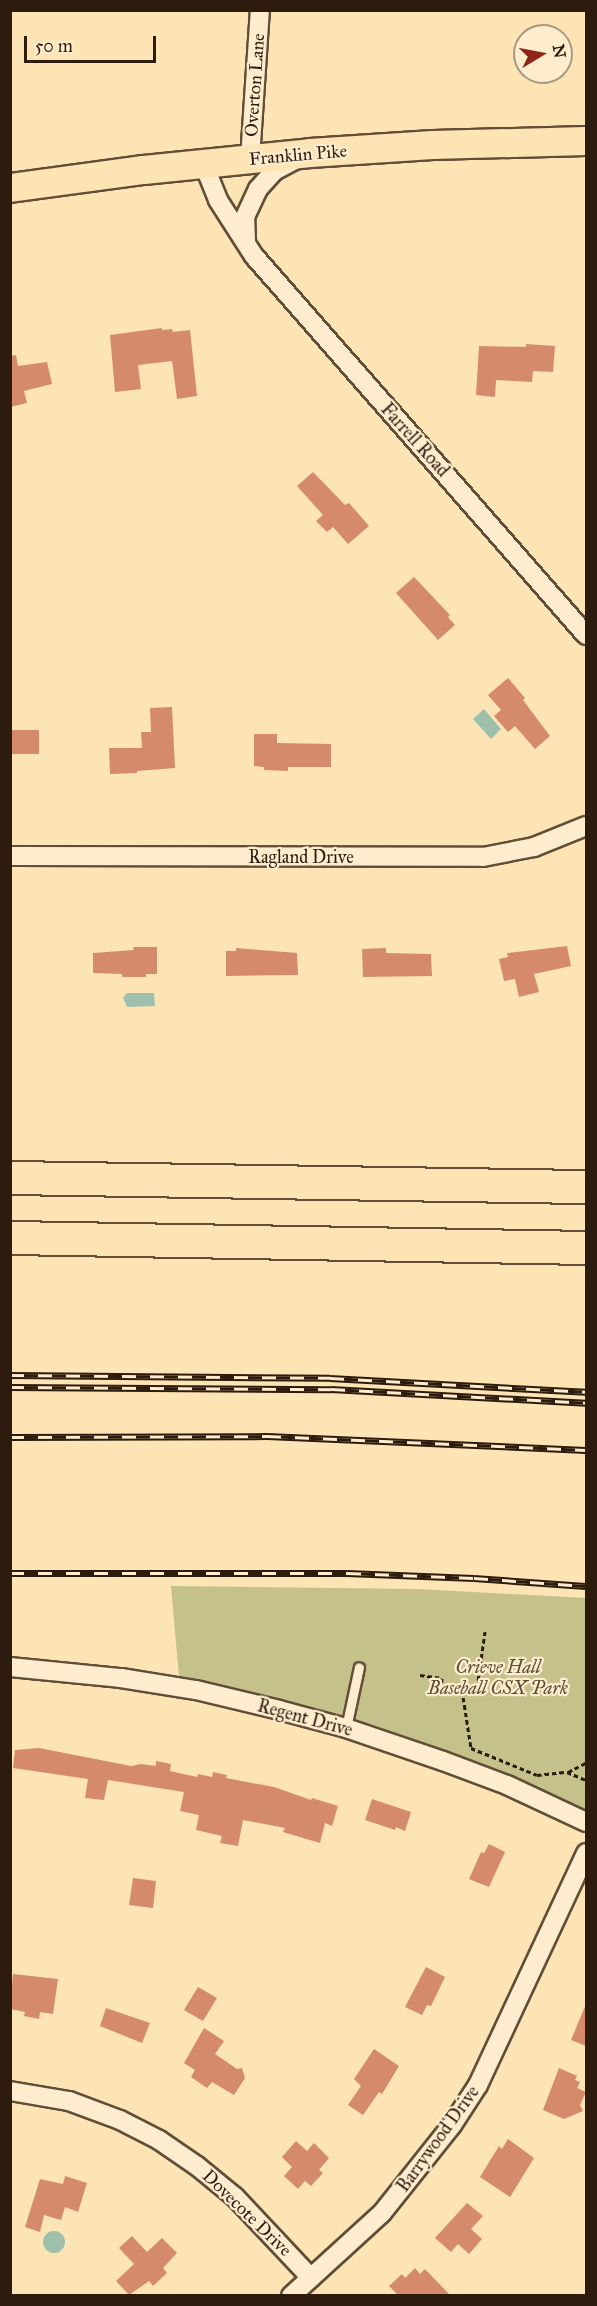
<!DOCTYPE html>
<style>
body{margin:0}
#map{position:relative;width:597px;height:2306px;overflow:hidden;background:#fce4b4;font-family:"IM FELL Great Primer",serif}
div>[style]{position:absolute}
.green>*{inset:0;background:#c4c28a}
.water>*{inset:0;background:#9fbfad}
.round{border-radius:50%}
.building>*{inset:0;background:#d68a6c}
.path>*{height:3px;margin-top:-1.5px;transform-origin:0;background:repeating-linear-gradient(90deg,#2d1b0e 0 4.5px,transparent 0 7.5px)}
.roads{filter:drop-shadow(2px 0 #614d38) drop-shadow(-2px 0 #614d38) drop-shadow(0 2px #614d38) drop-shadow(0 -2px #614d38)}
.lane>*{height:9px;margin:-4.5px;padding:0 4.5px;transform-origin:4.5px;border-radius:4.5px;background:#fdedce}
.street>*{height:18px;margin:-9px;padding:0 9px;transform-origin:9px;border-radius:9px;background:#fdedce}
.primary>*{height:28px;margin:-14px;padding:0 14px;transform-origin:14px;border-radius:14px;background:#fce4b4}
.highway>*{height:32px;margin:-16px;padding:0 16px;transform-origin:16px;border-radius:16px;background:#fce4b4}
.rail>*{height:7px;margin-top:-3.5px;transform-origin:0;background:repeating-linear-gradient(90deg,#fdedce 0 14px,#2d1b0e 0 28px);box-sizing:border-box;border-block:2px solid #2d1b0e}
span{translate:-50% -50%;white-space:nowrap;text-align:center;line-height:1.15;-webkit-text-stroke:4.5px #fdedce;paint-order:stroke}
.street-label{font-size:18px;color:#2d1b0e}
.park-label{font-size:18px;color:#5a4d33;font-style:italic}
.frame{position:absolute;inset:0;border:12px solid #2d1b0e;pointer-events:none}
.north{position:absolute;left:513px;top:24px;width:60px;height:60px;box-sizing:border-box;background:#fdedce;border:2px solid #aa9981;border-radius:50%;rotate:80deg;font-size:16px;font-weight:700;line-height:24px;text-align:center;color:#2d1b0e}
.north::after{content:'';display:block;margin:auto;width:21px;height:27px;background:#8f2418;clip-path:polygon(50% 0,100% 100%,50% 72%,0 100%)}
.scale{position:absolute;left:24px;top:36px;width:132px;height:27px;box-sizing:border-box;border:3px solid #2d1b0e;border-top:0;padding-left:8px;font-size:18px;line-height:21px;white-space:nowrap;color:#2d1b0e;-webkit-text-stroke:4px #fdedce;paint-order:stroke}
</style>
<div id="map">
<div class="green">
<i style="clip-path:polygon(171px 1586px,417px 1589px,586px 1598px,586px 1811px,439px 1748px,370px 1724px,278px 1699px,179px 1677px)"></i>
</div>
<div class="water">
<i style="clip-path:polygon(484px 709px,501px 729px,491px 739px,473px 719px)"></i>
<i style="clip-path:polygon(127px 993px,154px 993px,155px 1006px,127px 1007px,123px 998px)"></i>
<i class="round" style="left:43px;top:2231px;width:22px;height:22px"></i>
</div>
<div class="building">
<i style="clip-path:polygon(162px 328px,162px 330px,172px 329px,173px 332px,190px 330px,197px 396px,177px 399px,172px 361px,138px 365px,141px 389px,115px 392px,110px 335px)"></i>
<i style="clip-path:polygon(526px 344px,555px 346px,553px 372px,533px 371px,532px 382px,496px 380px,495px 397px,476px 395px,479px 346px,526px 347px)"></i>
<i style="clip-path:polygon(16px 355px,18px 366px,47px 362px,52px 384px,24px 391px,27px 403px,10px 407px,10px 356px)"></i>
<i style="clip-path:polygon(313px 472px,345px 505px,349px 503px,369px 526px,348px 544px,333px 527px,327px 532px,316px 521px,323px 515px,297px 486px)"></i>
<i style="clip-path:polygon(414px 577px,450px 615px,448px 617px,455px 625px,438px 640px,396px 593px)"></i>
<i style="clip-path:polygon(508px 678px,525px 698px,523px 700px,550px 736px,535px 749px,515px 726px,508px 732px,494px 716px,501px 710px,488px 695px)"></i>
<i style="clip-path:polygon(172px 707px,175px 768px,137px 771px,137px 773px,110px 774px,109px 748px,142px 748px,141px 732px,151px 732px,150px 708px)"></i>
<i style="clip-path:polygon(10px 730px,39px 730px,39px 754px,10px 754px)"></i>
<i style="clip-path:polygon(254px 734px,277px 734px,277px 743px,331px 744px,331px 767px,288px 767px,288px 771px,264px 770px,264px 767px,254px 766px)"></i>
<i style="clip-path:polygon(567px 946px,571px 966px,534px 974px,539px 992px,519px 997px,515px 979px,504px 981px,499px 959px,508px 957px,507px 953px)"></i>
<i style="clip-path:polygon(133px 947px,157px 947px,157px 974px,146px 974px,146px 977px,122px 977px,122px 974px,93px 973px,93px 953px,134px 950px)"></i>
<i style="clip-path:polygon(236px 948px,297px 953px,298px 975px,226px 976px,226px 951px,236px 951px)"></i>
<i style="clip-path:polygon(386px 948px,386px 953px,431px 954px,432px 976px,363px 977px,362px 949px)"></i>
<i style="clip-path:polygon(39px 1748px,131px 1766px,141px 1764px,156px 1766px,156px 1761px,171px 1764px,170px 1771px,197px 1777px,198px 1774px,212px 1777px,213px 1772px,227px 1775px,226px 1778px,274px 1787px,311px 1800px,312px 1798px,338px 1806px,332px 1826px,325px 1823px,320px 1843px,283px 1832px,285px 1828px,243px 1820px,238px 1846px,220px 1843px,222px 1836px,196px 1830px,199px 1815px,180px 1811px,184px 1792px,108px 1780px,104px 1800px,85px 1798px,88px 1779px,13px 1768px,15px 1750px)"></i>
<i style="clip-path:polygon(372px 1799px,411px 1812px,405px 1831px,396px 1827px,395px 1830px,365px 1820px)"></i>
<i style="clip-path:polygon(489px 1844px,505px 1852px,489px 1887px,469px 1879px,481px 1852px,484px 1853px)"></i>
<i style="clip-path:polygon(133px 1878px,156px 1881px,153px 1908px,129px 1905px)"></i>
<i style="clip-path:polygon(426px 1967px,445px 1977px,431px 2006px,427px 2005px,422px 2015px,405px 2007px)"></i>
<i style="clip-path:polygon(13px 1974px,58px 1979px,53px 2014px,40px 2012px,39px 2019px,24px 2016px,25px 2012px,10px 2009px)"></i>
<i style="clip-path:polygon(198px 1987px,217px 1998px,203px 2021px,184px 2010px)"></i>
<i style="clip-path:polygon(586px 2004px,586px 2046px,571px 2040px)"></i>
<i style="clip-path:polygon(106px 2008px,150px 2023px,142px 2043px,100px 2026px)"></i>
<i style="clip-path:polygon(204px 2028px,224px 2041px,215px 2054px,237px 2069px,242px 2068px,245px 2078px,234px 2095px,212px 2082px,207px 2088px,191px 2077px,195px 2070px,184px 2063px)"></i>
<i style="clip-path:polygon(374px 2049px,399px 2066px,382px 2094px,379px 2092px,363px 2115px,348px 2105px,361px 2086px,354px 2079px)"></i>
<i style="clip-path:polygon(559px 2068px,577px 2076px,575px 2080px,580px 2082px,577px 2088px,586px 2092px,580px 2105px,583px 2111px,564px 2119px,543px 2110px)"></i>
<i style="clip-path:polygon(508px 2139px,534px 2158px,510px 2197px,480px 2177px,499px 2146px,502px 2149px)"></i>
<i style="clip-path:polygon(296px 2141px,307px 2151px,314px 2143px,329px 2158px,319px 2170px,323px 2173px,311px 2186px,305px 2181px,298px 2189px,284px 2176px,292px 2167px,282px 2157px)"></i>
<i style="clip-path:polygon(65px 2176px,87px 2183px,78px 2212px,65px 2207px,61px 2220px,44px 2215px,40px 2232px,25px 2227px,40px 2179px,63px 2184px)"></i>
<i style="clip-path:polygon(467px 2203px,483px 2216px,471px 2229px,482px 2239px,469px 2254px,458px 2244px,451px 2252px,435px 2238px)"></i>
<i style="clip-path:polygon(132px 2236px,147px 2252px,162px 2238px,177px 2253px,163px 2268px,167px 2273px,153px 2286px,149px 2281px,129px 2295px,116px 2281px,134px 2264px,119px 2248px)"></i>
<i style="clip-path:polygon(415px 2268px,420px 2274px,425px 2269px,450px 2295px,398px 2295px,389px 2286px,402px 2274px,405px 2278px)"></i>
</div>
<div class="path">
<i style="left:420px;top:1675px;width:22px;rotate:8deg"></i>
<i style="left:442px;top:1678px;width:9px;rotate:96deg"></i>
<i style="left:441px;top:1687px;width:36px;rotate:8deg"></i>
<i style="left:462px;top:1690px;width:59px;rotate:81.2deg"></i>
<i style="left:471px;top:1748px;width:71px;rotate:22.2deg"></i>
<i style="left:537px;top:1775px;width:30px;rotate:-6deg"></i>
<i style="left:567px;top:1772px;width:21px;rotate:23deg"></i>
<i style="left:476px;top:1695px;width:64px;rotate:-81.9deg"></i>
<i style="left:568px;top:1772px;width:20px;rotate:-27deg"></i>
</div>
<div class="roads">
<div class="lane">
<i style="left:346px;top:1728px;width:62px;rotate:-78deg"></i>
</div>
<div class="street">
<i style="left:250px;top:159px;width:149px;rotate:-86.2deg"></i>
<i style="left:204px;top:165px;width:38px;rotate:68deg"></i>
<i style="left:218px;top:200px;width:67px;rotate:57.3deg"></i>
<i style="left:254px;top:256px;width:504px;rotate:48.78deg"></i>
<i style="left:246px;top:242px;width:25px;rotate:-92deg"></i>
<i style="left:245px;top:217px;width:31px;rotate:-65deg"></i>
<i style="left:258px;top:189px;width:24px;rotate:-48deg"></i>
<i style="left:274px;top:171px;width:24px;rotate:-28deg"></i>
<i style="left:10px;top:856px;width:473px;rotate:0.1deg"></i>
<i style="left:483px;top:857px;width:52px;rotate:-11.1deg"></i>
<i style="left:534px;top:847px;width:56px;rotate:-22deg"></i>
<i style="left:10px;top:1667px;width:112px;rotate:5.7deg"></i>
<i style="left:121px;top:1678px;width:76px;rotate:9.1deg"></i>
<i style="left:196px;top:1690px;width:85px;rotate:13.5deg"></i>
<i style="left:279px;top:1710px;width:69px;rotate:15deg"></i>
<i style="left:346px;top:1728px;width:102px;rotate:18.8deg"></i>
<i style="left:443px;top:1761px;width:68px;rotate:20.6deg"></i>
<i style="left:507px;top:1785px;width:87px;rotate:25.1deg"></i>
<i style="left:10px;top:2091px;width:60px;rotate:9.6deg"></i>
<i style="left:69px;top:2101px;width:54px;rotate:20.4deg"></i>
<i style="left:120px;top:2120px;width:44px;rotate:27.1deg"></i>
<i style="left:159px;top:2140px;width:46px;rotate:34.4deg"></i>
<i style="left:197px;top:2166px;width:49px;rotate:39.2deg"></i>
<i style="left:235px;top:2197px;width:111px;rotate:46.8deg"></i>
<i style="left:291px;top:2296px;width:123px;rotate:-42.4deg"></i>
<i style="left:382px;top:2213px;width:112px;rotate:-51.5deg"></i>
<i style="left:452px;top:2125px;width:48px;rotate:-57deg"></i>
<i style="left:478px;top:2085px;width:256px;rotate:-65deg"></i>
</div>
<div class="primary">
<i style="left:10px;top:188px;width:135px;rotate:-7.7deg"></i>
<i style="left:144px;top:170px;width:167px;rotate:-5.8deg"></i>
<i style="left:310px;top:153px;width:123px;rotate:-3.7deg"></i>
<i style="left:433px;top:145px;width:153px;rotate:-1.5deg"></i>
</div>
<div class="highway">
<i style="left:10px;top:1178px;width:576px;rotate:0.9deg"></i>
<i style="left:10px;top:1238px;width:576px;rotate:0.99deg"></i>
</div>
</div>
<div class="rail">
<i style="left:10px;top:1375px;width:320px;rotate:0.5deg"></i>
<i style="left:330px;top:1378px;width:256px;rotate:3.1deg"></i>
<i style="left:10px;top:1387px;width:321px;rotate:0.4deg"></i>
<i style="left:331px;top:1389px;width:255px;rotate:3.1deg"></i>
<i style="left:10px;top:1437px;width:257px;rotate:-0.2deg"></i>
<i style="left:267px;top:1436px;width:319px;rotate:2.5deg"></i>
<i style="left:10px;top:1573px;width:337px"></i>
<i style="left:347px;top:1573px;width:127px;rotate:2.3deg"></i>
<i style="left:474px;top:1578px;width:112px;rotate:4.1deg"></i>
</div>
<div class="street-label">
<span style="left:255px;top:85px;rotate:-86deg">Overton Lane</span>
<span style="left:298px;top:155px;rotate:-5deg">Franklin Pike</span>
<span style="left:415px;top:440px;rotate:48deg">Farrell Road</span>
<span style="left:301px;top:857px">Ragland Drive</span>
<span style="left:305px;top:1718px;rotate:15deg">Regent Drive</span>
<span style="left:438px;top:2139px;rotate:-54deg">Barrywood Drive</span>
<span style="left:247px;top:2213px;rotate:44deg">Dovecote Drive</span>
</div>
<div class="park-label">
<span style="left:498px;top:1678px">Crieve Hall<br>Baseball CSX Park</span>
</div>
<div class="frame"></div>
<div class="north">N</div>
<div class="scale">50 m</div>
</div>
